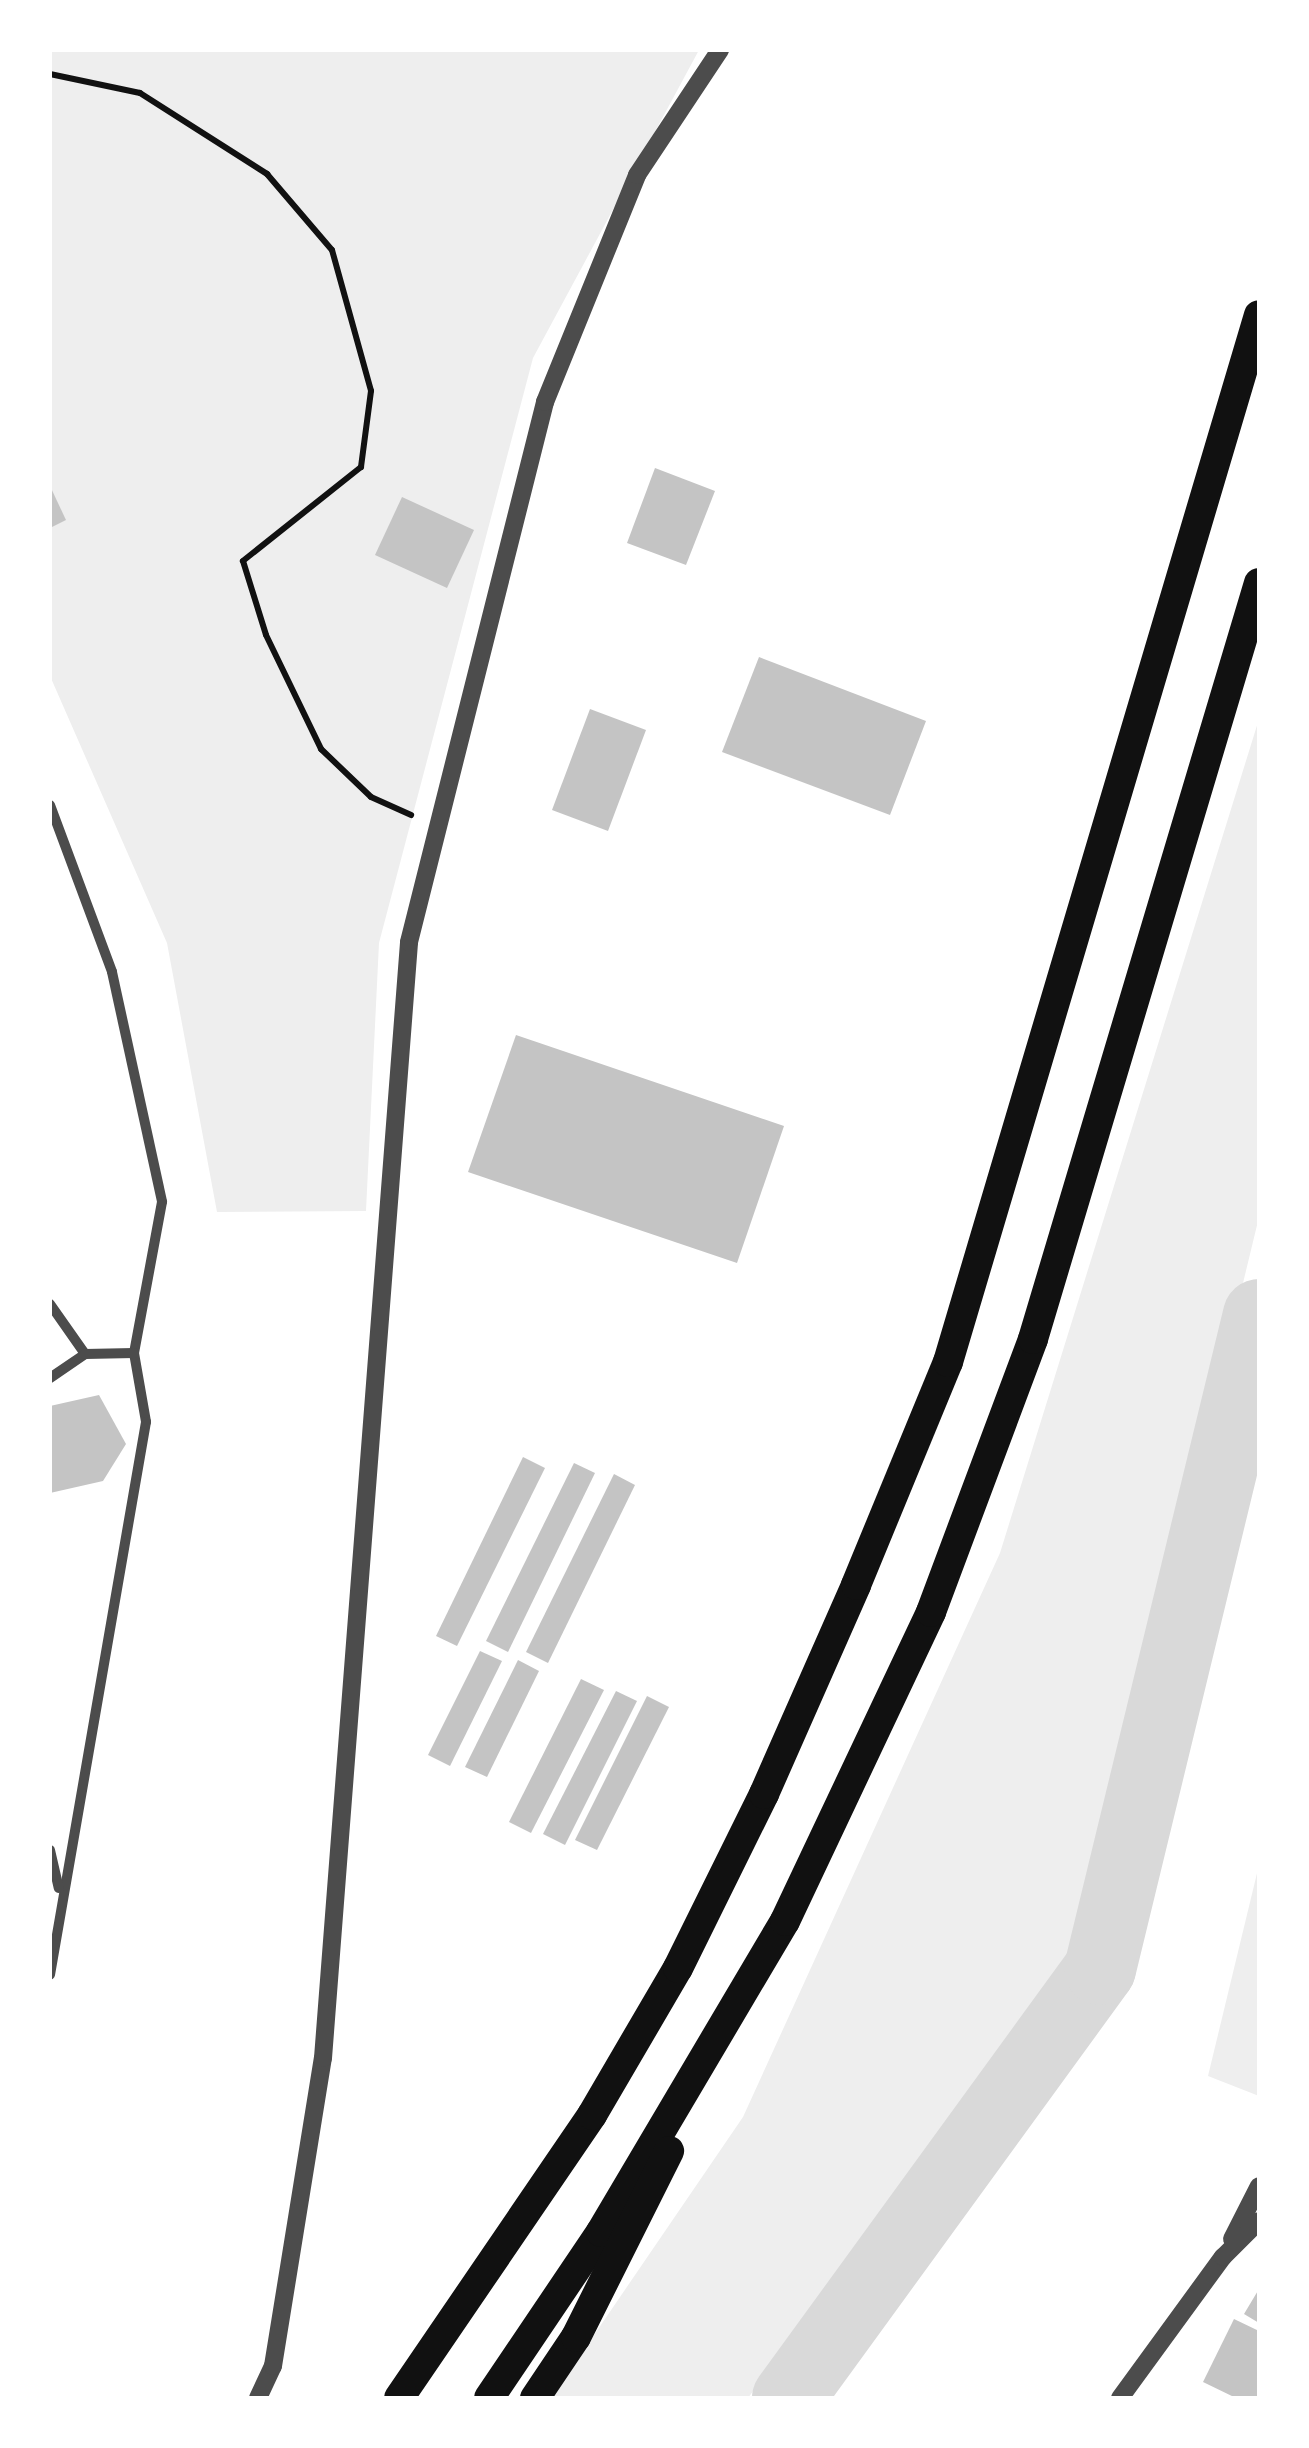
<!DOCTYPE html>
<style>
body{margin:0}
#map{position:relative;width:1309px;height:2448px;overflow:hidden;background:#fff;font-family:Jost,sans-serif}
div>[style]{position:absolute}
.green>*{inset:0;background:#eee}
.river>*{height:72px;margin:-36px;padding:0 36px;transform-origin:36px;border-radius:36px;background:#d9d9d9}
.building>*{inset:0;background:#c4c4c4}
.path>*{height:6px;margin:-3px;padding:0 3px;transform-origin:3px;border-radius:3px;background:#111}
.minor>*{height:10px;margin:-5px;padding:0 5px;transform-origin:5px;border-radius:5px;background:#4c4c4c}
.tertiary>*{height:18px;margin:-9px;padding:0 9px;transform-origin:9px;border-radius:9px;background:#4c4c4c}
.motorway>*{height:30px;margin:-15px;padding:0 15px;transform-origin:15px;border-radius:15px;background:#111}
span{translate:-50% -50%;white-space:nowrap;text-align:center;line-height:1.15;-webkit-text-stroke:9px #fff;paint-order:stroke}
.frame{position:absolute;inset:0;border:52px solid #fff;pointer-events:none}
</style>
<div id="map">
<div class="green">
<i style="clip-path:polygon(50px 50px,699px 50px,533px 358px,379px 943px,366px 1211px,217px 1212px,167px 943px,50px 676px)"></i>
<i style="clip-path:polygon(1259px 719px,1259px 1217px,1082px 1948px,748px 2398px,551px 2398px,743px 2117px,1000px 1553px)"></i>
<i style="clip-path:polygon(1259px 1865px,1259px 2096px,1208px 2076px)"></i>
</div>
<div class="river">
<i style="left:788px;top:2398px;width:530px;rotate:-53.97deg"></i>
<i style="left:1100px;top:1969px;width:673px;rotate:-76.34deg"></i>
</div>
<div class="building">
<i style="clip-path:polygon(655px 468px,715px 491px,686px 565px,627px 543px)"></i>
<i style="clip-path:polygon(50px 486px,66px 520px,50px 528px)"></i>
<i style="clip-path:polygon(402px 497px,474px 530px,447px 588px,375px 555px)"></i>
<i style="clip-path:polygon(759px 657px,926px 721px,890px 815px,722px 752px)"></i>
<i style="clip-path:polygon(590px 709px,646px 730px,608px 831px,552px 810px)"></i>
<i style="clip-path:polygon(516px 1035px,784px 1126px,737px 1263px,468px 1172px)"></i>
<i style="clip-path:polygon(99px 1395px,126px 1444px,103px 1481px,50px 1493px,50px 1406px)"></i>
<i style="clip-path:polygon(523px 1457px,545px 1468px,457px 1646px,436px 1636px)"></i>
<i style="clip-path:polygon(574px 1463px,595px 1473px,508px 1652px,486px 1641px)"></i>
<i style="clip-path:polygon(614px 1474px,635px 1485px,548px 1663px,526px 1652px)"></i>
<i style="clip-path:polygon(480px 1651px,502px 1661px,450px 1766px,428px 1755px)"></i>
<i style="clip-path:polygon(518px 1660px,539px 1671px,487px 1777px,465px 1767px)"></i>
<i style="clip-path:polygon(581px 1679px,604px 1690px,531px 1833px,509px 1822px)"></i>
<i style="clip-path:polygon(616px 1691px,637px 1701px,565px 1845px,543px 1834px)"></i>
<i style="clip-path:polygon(647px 1696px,669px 1707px,597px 1850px,575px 1840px)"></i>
<i style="clip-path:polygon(1259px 2289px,1259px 2323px,1244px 2314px)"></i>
<i style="clip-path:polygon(1234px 2319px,1259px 2331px,1258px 2398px,1236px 2398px,1203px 2382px)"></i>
</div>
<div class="path">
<i style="left:50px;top:74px;width:92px;rotate:11.9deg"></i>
<i style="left:140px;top:93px;width:151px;rotate:32.5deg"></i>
<i style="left:267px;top:174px;width:100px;rotate:49.5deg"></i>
<i style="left:332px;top:250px;width:146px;rotate:74.5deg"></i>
<i style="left:371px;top:391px;width:77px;rotate:97.5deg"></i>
<i style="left:361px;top:467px;width:151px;rotate:141.5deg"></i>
<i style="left:243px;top:561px;width:77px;rotate:72.7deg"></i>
<i style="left:266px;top:635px;width:127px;rotate:64.2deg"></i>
<i style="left:321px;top:749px;width:69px;rotate:43.8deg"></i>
<i style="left:371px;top:797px;width:44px;rotate:24.2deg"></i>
</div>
<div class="minor">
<i style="left:50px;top:805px;width:178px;rotate:69.6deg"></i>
<i style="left:112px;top:972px;width:235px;rotate:77.7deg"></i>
<i style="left:162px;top:1202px;width:154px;rotate:100.5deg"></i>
<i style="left:134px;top:1353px;width:70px;rotate:80.1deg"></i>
<i style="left:146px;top:1422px;width:561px;rotate:99.85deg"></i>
<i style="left:50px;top:1304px;width:61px;rotate:55deg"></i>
<i style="left:50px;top:1378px;width:42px;rotate:-34.4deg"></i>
<i style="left:85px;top:1354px;width:49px;rotate:-1.2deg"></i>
<i style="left:50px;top:1850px;width:39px;rotate:77deg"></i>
</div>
<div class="tertiary">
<i style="left:1232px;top:2239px;width:59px;rotate:-63deg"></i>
<i style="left:258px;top:2398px;width:35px;rotate:-65deg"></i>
<i style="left:273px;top:2366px;width:312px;rotate:-80.8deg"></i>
<i style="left:323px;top:2058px;width:1119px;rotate:-85.59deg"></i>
<i style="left:409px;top:942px;width:557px;rotate:-75.86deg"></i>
<i style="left:545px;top:402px;width:245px;rotate:-67.9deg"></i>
<i style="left:637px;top:175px;width:150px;rotate:-56.4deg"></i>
<i style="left:1120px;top:2398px;width:175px;rotate:-53.9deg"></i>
<i style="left:1223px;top:2257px;width:51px;rotate:-45deg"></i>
</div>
<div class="motorway">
<i style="left:399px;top:2398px;width:343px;rotate:-55.7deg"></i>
<i style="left:592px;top:2115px;width:170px;rotate:-59.7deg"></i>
<i style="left:678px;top:1968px;width:194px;rotate:-63.7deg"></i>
<i style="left:764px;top:1794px;width:228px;rotate:-66.2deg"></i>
<i style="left:856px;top:1585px;width:241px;rotate:-67.6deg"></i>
<i style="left:948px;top:1362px;width:1092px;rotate:-73.46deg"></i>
<i style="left:489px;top:2398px;width:200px;rotate:-56deg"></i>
<i style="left:601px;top:2232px;width:361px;rotate:-59.4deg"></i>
<i style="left:785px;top:1921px;width:342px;rotate:-64.7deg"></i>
<i style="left:931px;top:1612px;width:291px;rotate:-69.5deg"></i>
<i style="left:1033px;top:1339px;width:789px;rotate:-73.36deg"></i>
<i style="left:535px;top:2398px;width:73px;rotate:-56.1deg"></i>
<i style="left:576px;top:2337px;width:208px;rotate:-63.4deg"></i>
</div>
<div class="frame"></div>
</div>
